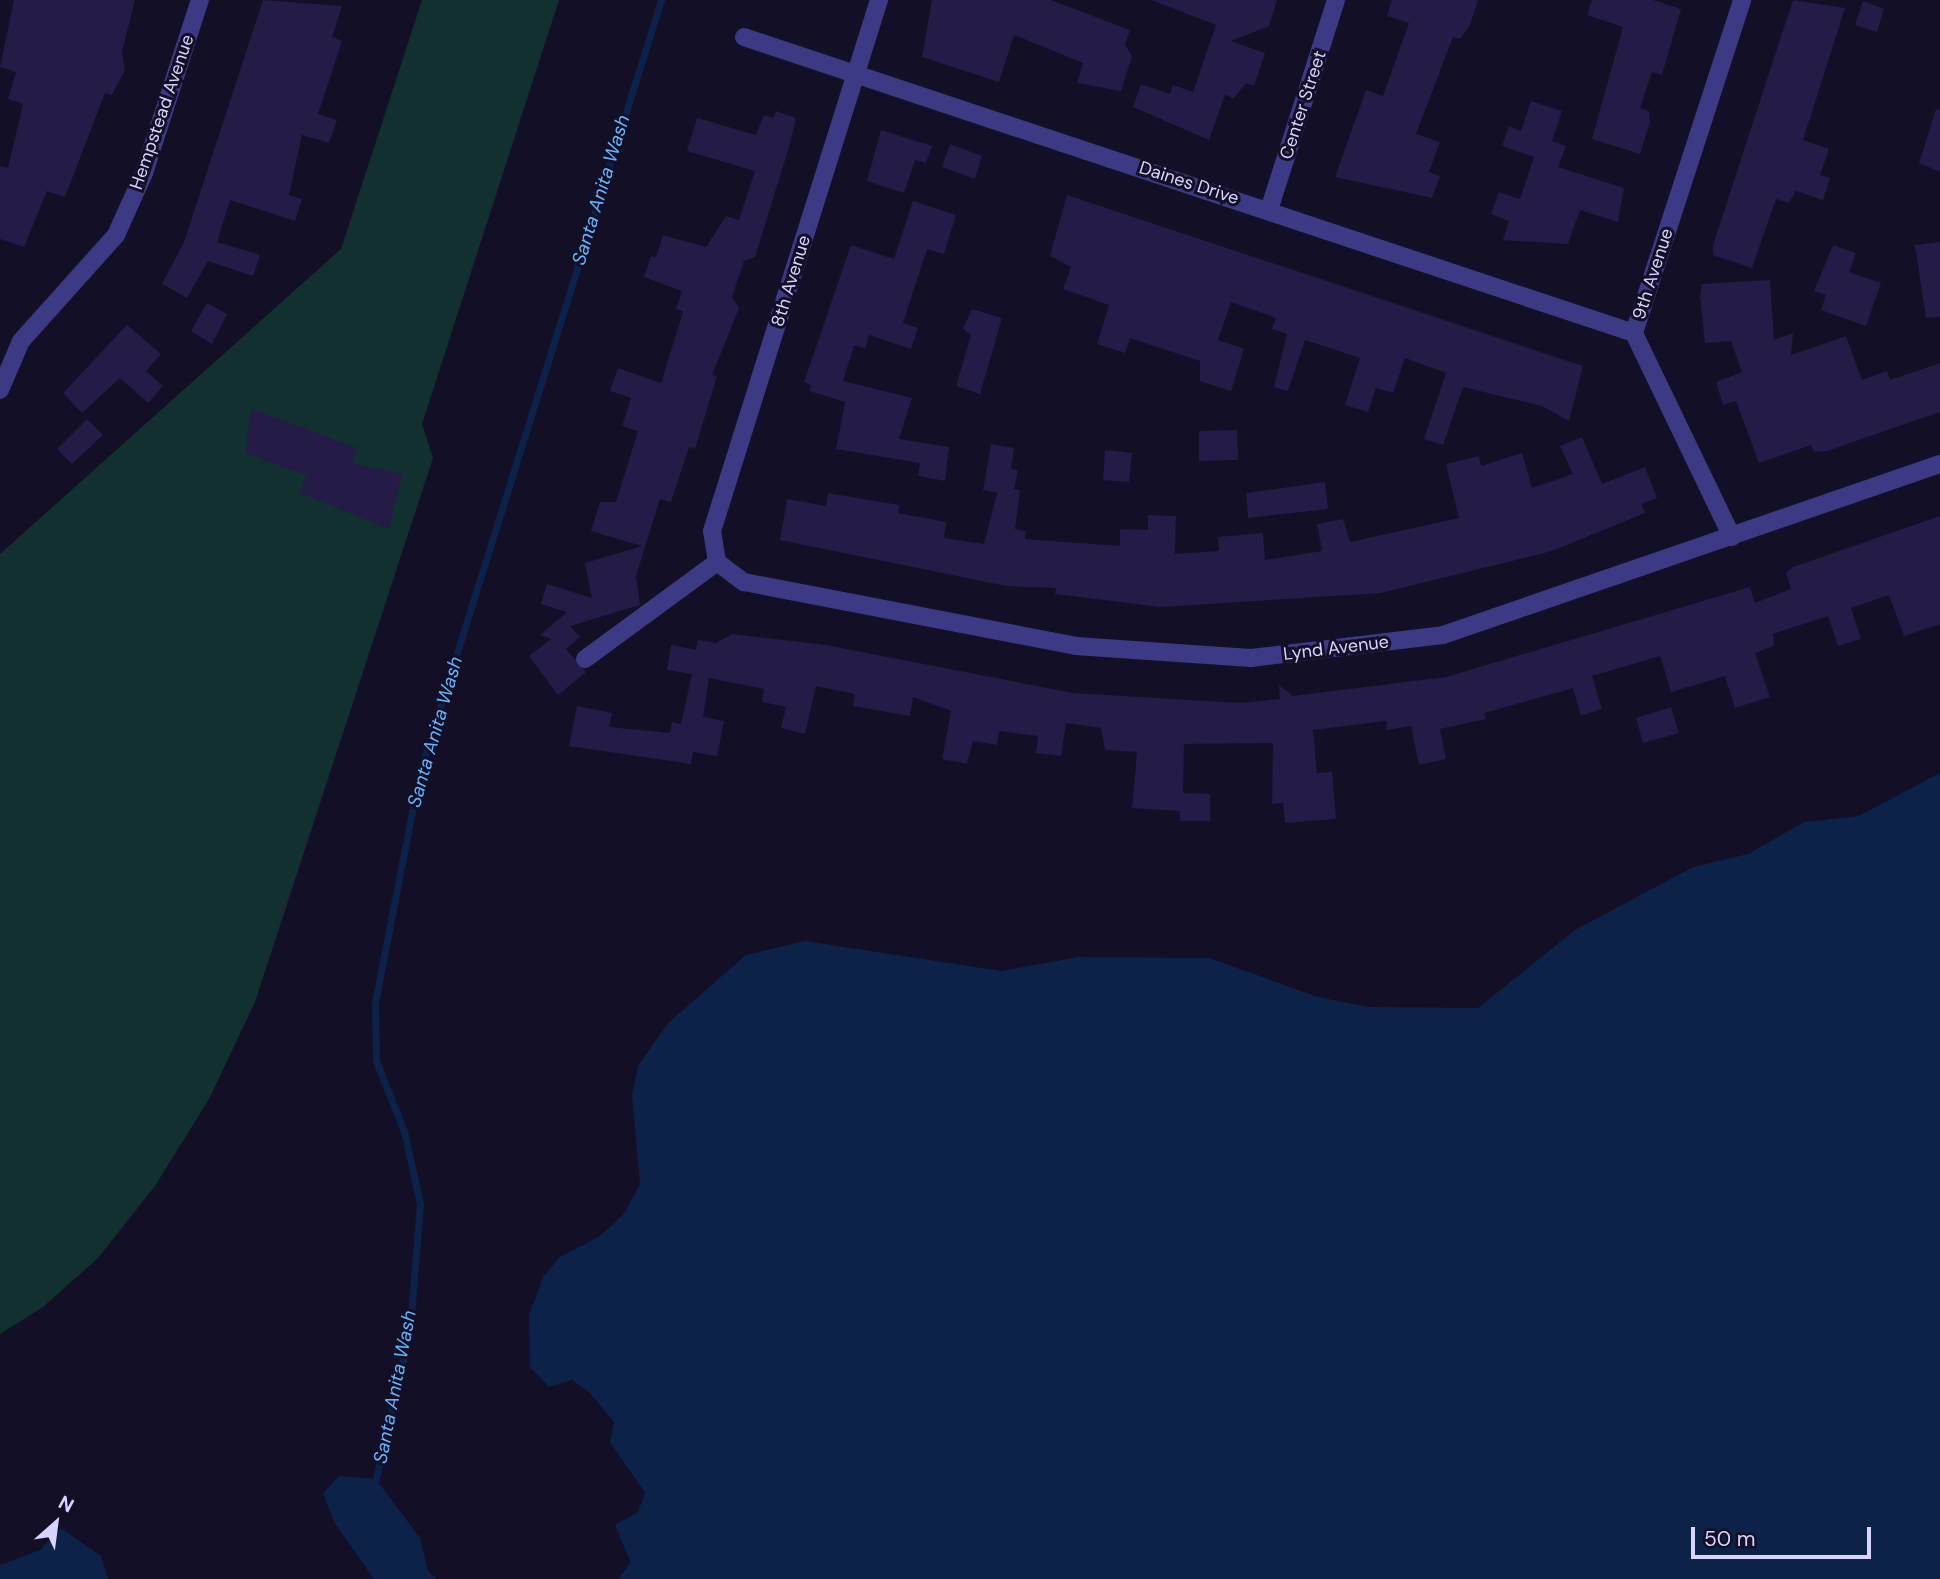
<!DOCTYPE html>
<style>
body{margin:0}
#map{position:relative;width:1940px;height:1579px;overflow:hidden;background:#130f26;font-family:"DM Sans",sans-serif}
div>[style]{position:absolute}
.green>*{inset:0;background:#12302f}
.water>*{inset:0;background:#0c2248}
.stream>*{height:7px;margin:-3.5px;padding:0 3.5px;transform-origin:3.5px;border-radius:3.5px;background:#0c2248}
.building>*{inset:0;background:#241b47}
.minor>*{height:18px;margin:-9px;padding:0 9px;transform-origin:9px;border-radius:9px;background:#3d3a85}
span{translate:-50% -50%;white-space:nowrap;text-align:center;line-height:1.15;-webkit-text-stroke:6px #130f26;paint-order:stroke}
.street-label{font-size:18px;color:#d9d4ff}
.water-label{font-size:19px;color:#62b6ff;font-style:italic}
.north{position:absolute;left:21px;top:1488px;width:70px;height:70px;-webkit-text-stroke:5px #130f26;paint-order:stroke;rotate:28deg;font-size:19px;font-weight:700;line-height:28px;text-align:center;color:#d9d4ff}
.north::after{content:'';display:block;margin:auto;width:24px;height:32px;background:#d9d4ff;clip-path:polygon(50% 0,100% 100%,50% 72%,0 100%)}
.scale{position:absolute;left:1691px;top:1527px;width:180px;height:32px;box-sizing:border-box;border:4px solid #d9d4ff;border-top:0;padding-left:9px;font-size:21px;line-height:24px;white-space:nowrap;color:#d9d4ff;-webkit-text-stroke:5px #130f26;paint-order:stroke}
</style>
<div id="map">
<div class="green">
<i style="clip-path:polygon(422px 0,559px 0,422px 424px,433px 458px,255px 1002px,209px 1099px,155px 1186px,98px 1258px,43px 1307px,0 1334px,0 554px,341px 249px)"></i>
</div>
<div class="water">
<i style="clip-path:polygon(1940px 773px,1940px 1579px,618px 1579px,631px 1563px,615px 1525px,638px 1512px,645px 1493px,610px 1442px,614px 1422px,589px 1392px,572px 1380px,549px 1387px,530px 1367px,529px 1315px,543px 1277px,560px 1257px,600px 1236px,624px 1214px,640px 1184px,632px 1095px,638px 1066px,668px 1023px,746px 955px,805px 941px,1001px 971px,1079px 957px,1209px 958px,1318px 997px,1368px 1007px,1478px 1008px,1575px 930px,1693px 867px,1748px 854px,1804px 822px,1859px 816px)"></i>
<i style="clip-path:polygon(339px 1476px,376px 1479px,420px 1538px,428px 1571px,437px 1579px,374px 1579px,334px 1522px,323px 1493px)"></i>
<i style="clip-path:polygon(61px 1528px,101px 1556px,108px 1579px,0 1579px,0 1565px,40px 1550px)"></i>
</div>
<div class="stream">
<i style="left:376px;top:1479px;width:155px;rotate:-77.3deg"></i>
<i style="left:410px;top:1328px;width:124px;rotate:-85.4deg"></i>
<i style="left:420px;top:1204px;width:75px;rotate:-102.4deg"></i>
<i style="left:404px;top:1131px;width:75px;rotate:-111.8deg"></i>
<i style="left:376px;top:1061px;width:59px;rotate:-91deg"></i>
<i style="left:375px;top:1002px;width:235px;rotate:-79deg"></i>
<i style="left:420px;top:771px;width:808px;rotate:-72.64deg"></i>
</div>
<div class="building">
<i style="clip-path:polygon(14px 0,135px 0,122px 52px,125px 70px,112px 95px,105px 93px,65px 197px,47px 191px,24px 247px,0 239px,0 166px,8px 168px,23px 104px,8px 99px,16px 72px,0 67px)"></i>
<i style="clip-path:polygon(263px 0,342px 6px,332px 37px,342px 41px,318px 114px,337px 120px,329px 143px,302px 135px,289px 195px,302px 199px,295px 221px,230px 200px,217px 242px,260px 255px,253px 276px,208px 261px,187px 298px,162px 284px,184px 242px)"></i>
<i style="clip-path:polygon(932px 0,1051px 0,1130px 30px,1125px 45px,1132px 56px,1121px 91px,1077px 83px,1083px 63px,1014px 35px,999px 82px,922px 57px)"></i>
<i style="clip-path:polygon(1151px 0,1277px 0,1269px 26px,1231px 41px,1265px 53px,1254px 86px,1246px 83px,1234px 98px,1225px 95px,1209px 140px,1133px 107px,1141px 84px,1170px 94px,1173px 85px,1193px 92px,1216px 25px)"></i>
<i style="clip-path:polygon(1392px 0,1478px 0,1470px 25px,1460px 39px,1453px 37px,1416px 134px,1440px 142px,1429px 172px,1440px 176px,1432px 198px,1335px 177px,1366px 90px,1383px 96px,1409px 23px,1387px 16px)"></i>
<i style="clip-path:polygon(1592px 0,1653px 0,1681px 9px,1662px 75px,1652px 72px,1640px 108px,1649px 111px,1650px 122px,1640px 154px,1592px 139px,1623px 27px,1587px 15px)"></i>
<i style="clip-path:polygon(1793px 0,1845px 8px,1803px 140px,1829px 149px,1820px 175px,1830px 178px,1823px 200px,1796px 191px,1789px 203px,1776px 199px,1752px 268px,1713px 255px,1713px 245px)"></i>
<i style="clip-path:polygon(1863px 1px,1884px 9px,1877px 32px,1855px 25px)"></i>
<i style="clip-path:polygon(1531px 101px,1562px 111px,1552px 141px,1566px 146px,1558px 167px,1624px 188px,1618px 222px,1580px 210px,1568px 244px,1503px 240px,1509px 221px,1491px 214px,1499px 192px,1520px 199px,1534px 157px,1502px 146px,1509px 126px,1521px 131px)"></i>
<i style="clip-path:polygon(1936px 109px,1940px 110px,1940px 172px,1919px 163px)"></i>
<i style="clip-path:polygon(776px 111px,796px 118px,789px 147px,755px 257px,744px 261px,732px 297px,739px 308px,712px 375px,717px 376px,695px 449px,689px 447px,671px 502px,660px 499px,636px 576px,640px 605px,570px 626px,580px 637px,566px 649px,586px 672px,558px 695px,529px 656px,551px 639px,540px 635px,567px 612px,541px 604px,547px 584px,592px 598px,585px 563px,642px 546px,591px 531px,600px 502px,616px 502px,638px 431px,622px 426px,631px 398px,610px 391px,618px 368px,661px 383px,683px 312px,676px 309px,682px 291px,644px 277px,651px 256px,656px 257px,663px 235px,706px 247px,726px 216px,739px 220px,755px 171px,687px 151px,697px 118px,756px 135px,764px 115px,773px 118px)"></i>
<i style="clip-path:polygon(881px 130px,932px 146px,926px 163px,915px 160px,904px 193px,867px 181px)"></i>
<i style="clip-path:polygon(950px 144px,982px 156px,975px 179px,942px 167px)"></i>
<i style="clip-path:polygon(1067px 195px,1583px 366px,1569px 421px,1542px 406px,1463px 387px,1443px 445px,1424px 439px,1446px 373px,1405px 358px,1393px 393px,1376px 388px,1368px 412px,1345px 405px,1360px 358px,1305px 340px,1288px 391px,1274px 387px,1287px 334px,1272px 329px,1276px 318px,1231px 302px,1218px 340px,1244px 349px,1231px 391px,1200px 381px,1200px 361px,1130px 338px,1125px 353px,1097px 344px,1109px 305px,1063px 289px,1071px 267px,1050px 256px)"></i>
<i style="clip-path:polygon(913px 201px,956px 215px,944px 254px,927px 249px,903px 323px,918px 328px,911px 349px,869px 335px,865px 349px,854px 345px,843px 381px,912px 398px,899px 439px,949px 447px,945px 481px,918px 476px,920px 463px,836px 449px,845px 402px,809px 391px,811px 385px,804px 382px,851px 245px,894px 259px)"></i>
<i style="clip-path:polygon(1940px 242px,1940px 317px,1926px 318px,1915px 245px)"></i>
<i style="clip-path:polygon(1833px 245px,1856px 253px,1849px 272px,1881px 283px,1866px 326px,1821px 310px,1826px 295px,1814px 291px)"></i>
<i style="clip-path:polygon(1770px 280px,1774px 340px,1793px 333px,1791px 355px,1846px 336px,1862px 380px,1887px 371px,1890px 380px,1940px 363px,1940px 412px,1827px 451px,1814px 452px,1811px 445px,1759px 463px,1736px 401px,1723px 405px,1716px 382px,1742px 372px,1731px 341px,1705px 343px,1700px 297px,1702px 284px)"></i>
<i style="clip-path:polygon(207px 303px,227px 314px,212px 344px,191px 331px)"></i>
<i style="clip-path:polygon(972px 309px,1002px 318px,980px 394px,956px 386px,971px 335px,963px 329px)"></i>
<i style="clip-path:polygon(127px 325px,161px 354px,146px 371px,163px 386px,148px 403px,120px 378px,82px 413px,63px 393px)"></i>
<i style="clip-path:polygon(251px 409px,357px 448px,352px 463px,402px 474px,389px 529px,300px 493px,306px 475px,245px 453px)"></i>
<i style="clip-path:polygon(87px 419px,103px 435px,72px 464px,57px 449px)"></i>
<i style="clip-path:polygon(1237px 430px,1238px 460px,1199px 461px,1199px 431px)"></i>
<i style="clip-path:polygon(1582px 437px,1602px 484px,1645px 467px,1657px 498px,1641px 504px,1645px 513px,1552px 551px,1381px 593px,1161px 607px,1055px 594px,1056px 588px,1006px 586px,780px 540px,787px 499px,826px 506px,828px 493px,899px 505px,898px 513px,946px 522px,944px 538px,984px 544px,997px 493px,983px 490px,991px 444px,1014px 448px,1011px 469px,1018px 470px,1014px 489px,1020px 490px,1015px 529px,1026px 531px,1025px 539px,1120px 546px,1120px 529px,1148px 530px,1148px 515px,1176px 516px,1175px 554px,1219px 551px,1218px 537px,1263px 533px,1265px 560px,1322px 551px,1317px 524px,1343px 519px,1350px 542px,1459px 518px,1446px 464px,1479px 456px,1481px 466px,1522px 453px,1532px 488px,1573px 474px,1560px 446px)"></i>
<i style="clip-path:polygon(1105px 450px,1132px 453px,1129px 482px,1103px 480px)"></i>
<i style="clip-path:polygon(1325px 482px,1328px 509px,1248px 518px,1246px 493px)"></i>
<i style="clip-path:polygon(1940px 516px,1940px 624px,1904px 636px,1889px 595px,1851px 608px,1861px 639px,1838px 646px,1828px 616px,1773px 634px,1774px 646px,1755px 653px,1770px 697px,1735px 708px,1725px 676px,1671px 692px,1660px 656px,1592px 676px,1602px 709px,1581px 716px,1573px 688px,1484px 713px,1486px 719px,1440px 729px,1446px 759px,1419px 765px,1411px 726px,1387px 730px,1386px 721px,1313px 730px,1317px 773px,1332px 772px,1336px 819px,1285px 823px,1283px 803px,1272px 804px,1273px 743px,1184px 744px,1183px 793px,1210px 794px,1210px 821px,1180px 821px,1180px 811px,1132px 808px,1137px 752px,1105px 750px,1101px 728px,1066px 723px,1061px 756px,1036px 753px,1038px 736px,999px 731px,997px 745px,973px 741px,967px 764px,942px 759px,951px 711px,913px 697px,910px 716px,853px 706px,855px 694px,816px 686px,805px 734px,781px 728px,786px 707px,762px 702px,764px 689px,709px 678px,703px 717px,724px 721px,717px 756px,693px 752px,691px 764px,569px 746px,577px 706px,612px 713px,609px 727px,670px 733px,672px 722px,681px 724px,692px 674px,667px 670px,671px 645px,696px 650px,698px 640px,716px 643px,732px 634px,826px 645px,1073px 693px,1241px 703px,1280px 699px,1279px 685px,1293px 696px,1446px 677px,1750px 587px,1755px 603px,1791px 589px,1786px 573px,1793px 567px)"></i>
<i style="clip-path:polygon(1671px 707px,1679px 733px,1643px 743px,1636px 718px)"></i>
</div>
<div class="minor">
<i style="left:744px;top:37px;width:938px;rotate:18.4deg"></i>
<i style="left:1269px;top:210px;width:220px;rotate:-72.3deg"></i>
<i style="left:0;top:390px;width:53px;rotate:-66.8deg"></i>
<i style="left:21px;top:341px;width:142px;rotate:-48.1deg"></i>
<i style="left:116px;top:235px;width:68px;rotate:-65.7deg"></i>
<i style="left:144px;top:173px;width:182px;rotate:-72.1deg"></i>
<i style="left:1732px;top:537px;width:226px;rotate:-115.7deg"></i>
<i style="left:1634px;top:333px;width:350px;rotate:-72deg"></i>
<i style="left:717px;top:562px;width:34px;rotate:37deg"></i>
<i style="left:744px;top:582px;width:338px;rotate:10.9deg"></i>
<i style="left:1076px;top:646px;width:175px;rotate:3.9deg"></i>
<i style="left:1251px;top:658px;width:193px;rotate:-6.8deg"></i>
<i style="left:1443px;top:635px;width:526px;rotate:-18.99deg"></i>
<i style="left:717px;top:562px;width:31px;rotate:-99deg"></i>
<i style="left:712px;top:531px;width:557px;rotate:-72.54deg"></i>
<i style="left:585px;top:659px;width:164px;rotate:-36.3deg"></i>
</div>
<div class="street-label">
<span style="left:1303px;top:105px;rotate:-72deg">Center Street</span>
<span style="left:162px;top:112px;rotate:-71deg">Hempstead Avenue</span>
<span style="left:1189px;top:183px;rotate:18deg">Daines Drive</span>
<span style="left:1653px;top:274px;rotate:-72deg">9th Avenue</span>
<span style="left:791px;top:281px;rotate:-73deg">8th Avenue</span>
<span style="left:1336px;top:648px;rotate:-7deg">Lynd Avenue</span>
</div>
<div class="water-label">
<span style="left:601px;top:190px;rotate:-73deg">Santa Anita Wash</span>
<span style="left:435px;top:732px;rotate:-74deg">Santa Anita Wash</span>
<span style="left:395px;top:1387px;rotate:-79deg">Santa Anita Wash</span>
</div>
<div class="north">N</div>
<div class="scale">50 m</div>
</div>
